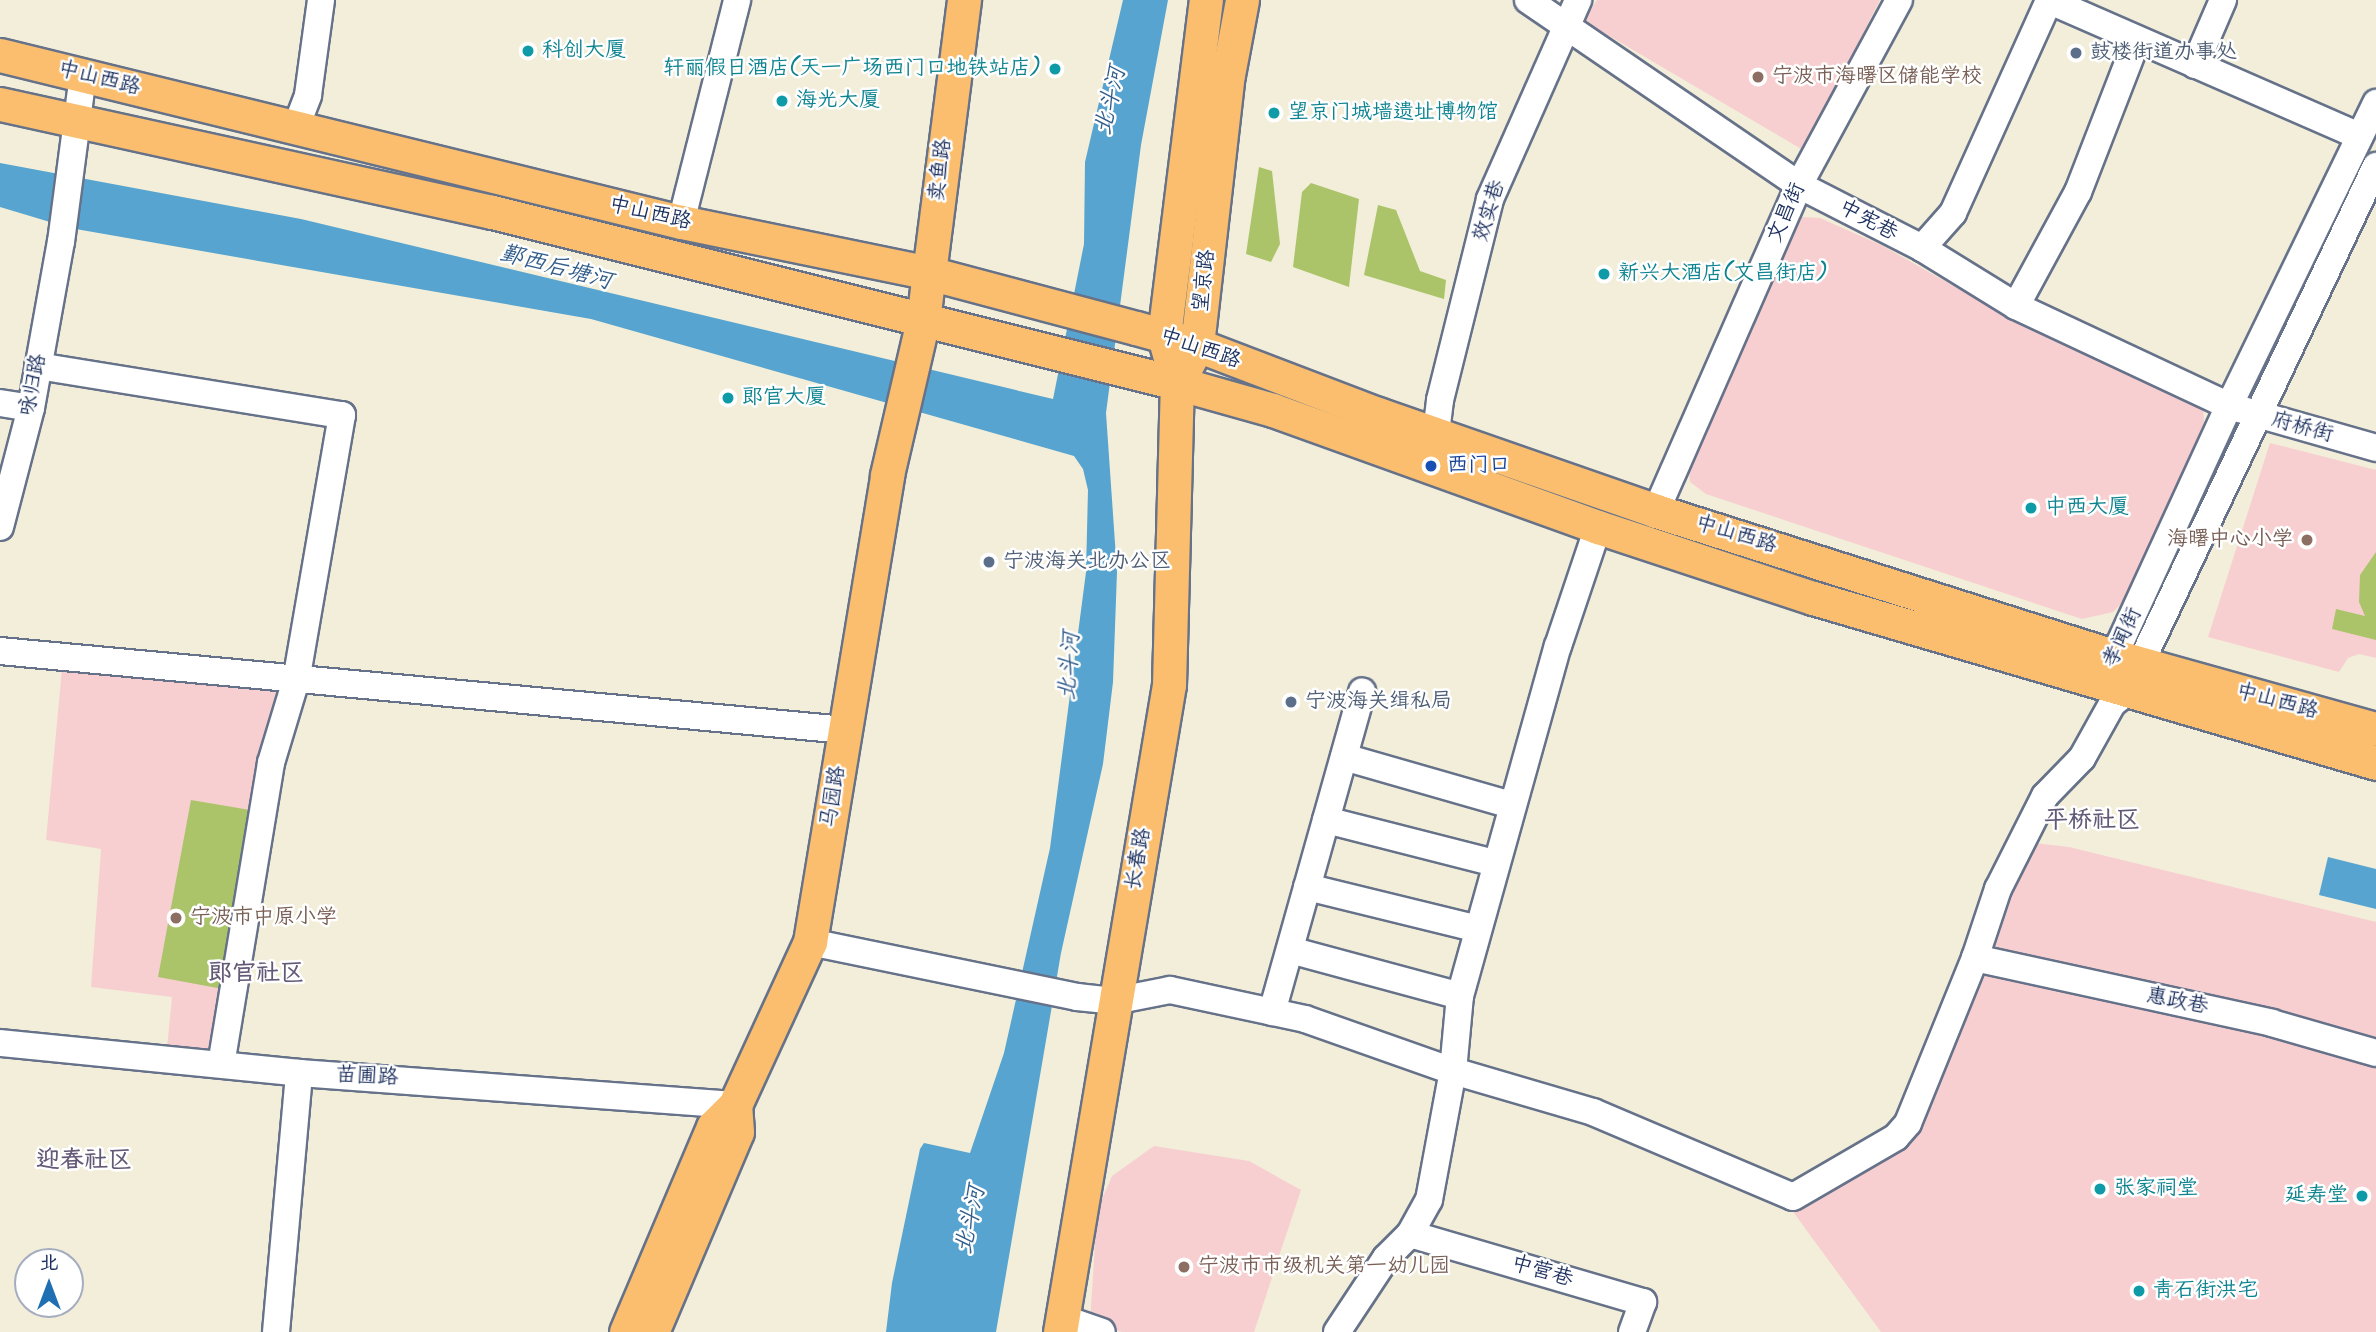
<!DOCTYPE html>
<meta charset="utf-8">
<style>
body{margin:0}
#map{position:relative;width:2376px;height:1332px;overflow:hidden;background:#f2eed9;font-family:Kalam,"LXGW WenKai TC",sans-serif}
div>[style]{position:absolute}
.built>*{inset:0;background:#f7cfd0}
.green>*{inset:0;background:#abc46a}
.water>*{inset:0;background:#56a4cf}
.roads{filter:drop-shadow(2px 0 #667289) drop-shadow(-2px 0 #667289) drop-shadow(0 2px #667289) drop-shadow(0 -2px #667289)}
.minor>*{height:26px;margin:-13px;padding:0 13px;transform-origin:13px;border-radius:13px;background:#fff}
.major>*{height:33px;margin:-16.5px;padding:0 16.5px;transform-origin:16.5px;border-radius:16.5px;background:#fabe6e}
.dots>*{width:19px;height:19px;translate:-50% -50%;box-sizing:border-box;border:4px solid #fff;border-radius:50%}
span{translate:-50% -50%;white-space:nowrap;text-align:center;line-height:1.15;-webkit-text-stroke:5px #fff;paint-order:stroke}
.culture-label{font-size:21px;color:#0d838f}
.left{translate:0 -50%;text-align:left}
.right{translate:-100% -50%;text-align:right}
.service-label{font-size:21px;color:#4e5e75}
.education-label{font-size:21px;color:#785e54}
.street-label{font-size:21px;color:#1b2f5e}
.transit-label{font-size:21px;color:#164399}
.water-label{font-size:23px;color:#335e8b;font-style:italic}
.quarter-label{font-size:24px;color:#645976;font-weight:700}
.north{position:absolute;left:14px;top:1248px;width:70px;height:70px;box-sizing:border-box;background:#fff;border:2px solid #a4acbf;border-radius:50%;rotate:0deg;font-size:19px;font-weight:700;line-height:28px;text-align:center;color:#1b2f5e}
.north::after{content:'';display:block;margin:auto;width:24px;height:32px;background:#1f6fb2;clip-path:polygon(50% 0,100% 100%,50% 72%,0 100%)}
</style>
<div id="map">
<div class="built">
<i style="clip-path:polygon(1597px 0,1880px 0,1803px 150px,1584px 21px)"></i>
<i style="clip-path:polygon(1802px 217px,1820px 218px,1883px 246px,2024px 326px,2203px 405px,2204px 422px,2134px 591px,2113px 612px,2082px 619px,1706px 494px,1690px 482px,1688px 459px)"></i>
<i style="clip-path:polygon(2270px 443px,2376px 470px,2376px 658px,2359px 654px,2348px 658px,2339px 672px,2208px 637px)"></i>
<i style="clip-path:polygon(62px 669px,288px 687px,235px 1065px,166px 1058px,172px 997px,91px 987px,101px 849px,46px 840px)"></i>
<i style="clip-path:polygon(2026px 842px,2069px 847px,2376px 922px,2376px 1332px,1881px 1332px,1791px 1209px,1913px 1137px)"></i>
<i style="clip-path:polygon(1154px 1146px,1249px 1161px,1301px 1190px,1254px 1332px,1122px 1332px,1090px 1323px,1097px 1211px,1112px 1176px)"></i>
</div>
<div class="green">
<i style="clip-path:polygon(1259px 167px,1272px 171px,1280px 244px,1271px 262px,1246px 254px)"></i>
<i style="clip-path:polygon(1311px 183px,1359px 199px,1349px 287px,1293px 267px,1302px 192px)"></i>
<i style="clip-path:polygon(1378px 205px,1396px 210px,1420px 271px,1446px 280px,1444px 299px,1364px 275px)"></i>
<i style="clip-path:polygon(2376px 552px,2376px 640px,2332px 629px,2336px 609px,2365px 616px,2359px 602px,2360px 575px)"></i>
<i style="clip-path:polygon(191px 800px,256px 811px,223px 989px,158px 977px)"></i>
</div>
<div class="water">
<i style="clip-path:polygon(1123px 0,1168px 0,1141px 145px,1106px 413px,1117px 572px,1113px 682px,1103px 764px,1061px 953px,996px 1332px,886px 1332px,892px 1283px,920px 1149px,924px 1143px,970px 1153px,1004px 1053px,1050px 848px,1086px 572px,1088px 490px,1083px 469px,1074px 456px,591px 319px,70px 228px,0 207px,0 163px,301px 219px,1053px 399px,1084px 244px,1085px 162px)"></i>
<i style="clip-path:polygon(2328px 857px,2376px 869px,2376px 909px,2319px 895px)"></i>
</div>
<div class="roads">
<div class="minor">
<i style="left:1528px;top:0;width:328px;rotate:34.3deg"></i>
<i style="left:1799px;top:185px;width:138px;rotate:27.1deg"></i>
<i style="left:1922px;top:248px;width:110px;rotate:31.7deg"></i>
<i style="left:2016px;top:306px;width:235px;rotate:25.1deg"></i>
<i style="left:2229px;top:406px;width:153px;rotate:15.9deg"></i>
<i style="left:2048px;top:0;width:340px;rotate:23.6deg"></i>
<i style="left:2195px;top:65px;width:71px;rotate:-66.7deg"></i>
<i style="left:296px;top:127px;width:34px;rotate:-69deg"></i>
<i style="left:308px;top:95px;width:96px;rotate:-82.2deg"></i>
<i style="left:681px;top:222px;width:229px;rotate:-75.8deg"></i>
<i style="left:1922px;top:248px;width:47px;rotate:-48.5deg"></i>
<i style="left:1953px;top:213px;width:234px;rotate:-65.7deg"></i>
<i style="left:2016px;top:306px;width:130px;rotate:-61.5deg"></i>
<i style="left:2078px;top:192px;width:163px;rotate:-68.8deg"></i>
<i style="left:38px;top:366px;width:308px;rotate:9.2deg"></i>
<i style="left:342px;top:415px;width:269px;rotate:99.8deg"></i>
<i style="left:296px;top:680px;width:87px;rotate:106.8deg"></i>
<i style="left:271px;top:763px;width:305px;rotate:99.4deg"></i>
<i style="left:0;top:403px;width:31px;rotate:9deg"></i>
<i style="left:1436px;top:433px;width:33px;rotate:-83deg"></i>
<i style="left:1440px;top:400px;width:207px;rotate:-76deg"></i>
<i style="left:1490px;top:199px;width:218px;rotate:-66.1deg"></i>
<i style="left:1656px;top:511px;width:356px;rotate:-66.3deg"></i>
<i style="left:1799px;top:185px;width:210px;rotate:-61.6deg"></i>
<i style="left:0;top:527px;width:123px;rotate:-75.4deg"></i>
<i style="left:31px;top:408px;width:169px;rotate:-79.8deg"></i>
<i style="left:61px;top:242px;width:168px;rotate:-82.5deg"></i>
<i style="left:0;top:651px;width:849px;rotate:5.34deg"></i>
<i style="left:2107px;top:671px;width:292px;rotate:-65.3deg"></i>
<i style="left:2229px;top:406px;width:337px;rotate:-64.1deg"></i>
<i style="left:1344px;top:757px;width:174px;rotate:16deg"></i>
<i style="left:1326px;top:820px;width:174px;rotate:14.3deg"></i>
<i style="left:1307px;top:887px;width:176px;rotate:13.8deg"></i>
<i style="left:810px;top:942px;width:273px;rotate:11.6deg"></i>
<i style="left:1077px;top:997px;width:37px;rotate:6deg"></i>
<i style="left:1114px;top:1001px;width:57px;rotate:-11.1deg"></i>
<i style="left:1170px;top:990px;width:138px;rotate:12.1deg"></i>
<i style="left:1305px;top:1019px;width:157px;rotate:19.4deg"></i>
<i style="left:1453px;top:1071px;width:146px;rotate:16.3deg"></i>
<i style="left:1593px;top:1112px;width:217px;rotate:23deg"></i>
<i style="left:1793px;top:1197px;width:119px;rotate:-30.2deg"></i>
<i style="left:1896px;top:1137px;width:18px;rotate:-49deg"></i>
<i style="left:1908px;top:1123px;width:178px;rotate:-67.9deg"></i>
<i style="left:1975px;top:958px;width:73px;rotate:-71.6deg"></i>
<i style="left:1998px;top:889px;width:104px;rotate:-63.2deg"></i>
<i style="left:2045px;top:796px;width:53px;rotate:-45.8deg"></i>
<i style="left:2082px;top:758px;width:62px;rotate:-60.9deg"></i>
<i style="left:2112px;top:704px;width:19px;rotate:-39deg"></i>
<i style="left:2127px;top:692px;width:582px;rotate:-64.67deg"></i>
<i style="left:1290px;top:950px;width:176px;rotate:15.1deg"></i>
<i style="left:1975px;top:958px;width:304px;rotate:12.3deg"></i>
<i style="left:2272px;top:1023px;width:108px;rotate:16.1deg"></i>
<i style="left:1272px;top:1012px;width:333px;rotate:-74.3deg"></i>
<i style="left:0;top:1043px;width:301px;rotate:5.7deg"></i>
<i style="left:299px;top:1073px;width:437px;rotate:4.2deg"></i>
<i style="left:1410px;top:1234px;width:243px;rotate:16.3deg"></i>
<i style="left:1643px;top:1302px;width:32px;rotate:110deg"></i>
<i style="left:1062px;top:1318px;width:42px;rotate:19.3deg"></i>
<i style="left:276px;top:1332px;width:260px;rotate:-84.9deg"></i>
<i style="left:1337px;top:1332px;width:89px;rotate:-56.5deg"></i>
<i style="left:1386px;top:1258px;width:34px;rotate:-45deg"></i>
<i style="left:1410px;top:1234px;width:39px;rotate:-61deg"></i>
<i style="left:1429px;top:1200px;width:131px;rotate:-79.5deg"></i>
<i style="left:1453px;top:1071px;width:75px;rotate:-84.7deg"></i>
<i style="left:1460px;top:996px;width:363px;rotate:-74.4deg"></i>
<i style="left:1558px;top:646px;width:126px;rotate:-71.4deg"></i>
</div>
<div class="major">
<i style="left:0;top:55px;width:701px;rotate:13.78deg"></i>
<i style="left:681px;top:222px;width:253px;rotate:11.6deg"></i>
<i style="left:929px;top:273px;width:214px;rotate:14.9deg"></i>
<i style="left:1136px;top:328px;width:63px;rotate:15.6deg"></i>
<i style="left:1197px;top:345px;width:194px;rotate:20.9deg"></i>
<i style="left:1378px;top:414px;width:294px;rotate:19.2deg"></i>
<i style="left:1656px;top:511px;width:480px;rotate:17.6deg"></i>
<i style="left:2114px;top:656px;width:272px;rotate:15.6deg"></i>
<i style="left:0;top:104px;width:504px;rotate:12.38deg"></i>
<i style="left:492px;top:212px;width:706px;rotate:14.02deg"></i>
<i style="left:1177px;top:383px;width:100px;rotate:15.7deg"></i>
<i style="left:1273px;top:410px;width:345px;rotate:19.8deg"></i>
<i style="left:1598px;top:527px;width:226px;rotate:18.3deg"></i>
<i style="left:1813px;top:598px;width:587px;rotate:16.33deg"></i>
<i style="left:1187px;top:365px;width:22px;rotate:-63deg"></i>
<i style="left:1197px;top:345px;width:272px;rotate:-83.5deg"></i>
<i style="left:1228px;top:75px;width:76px;rotate:-79.4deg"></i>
<i style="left:626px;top:1332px;width:223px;rotate:-67deg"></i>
<i style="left:713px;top:1127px;width:31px;rotate:-45deg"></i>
<i style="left:735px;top:1105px;width:179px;rotate:-65.3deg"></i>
<i style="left:810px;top:942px;width:473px;rotate:-80.6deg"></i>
<i style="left:887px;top:475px;width:159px;rotate:-76.9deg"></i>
<i style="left:923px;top:320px;width:323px;rotate:-82.7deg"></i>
<i style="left:652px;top:1332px;width:217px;rotate:-67deg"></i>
<i style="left:737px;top:1132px;width:27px;rotate:-94deg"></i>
<i style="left:1060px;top:1332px;width:656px;rotate:-80.44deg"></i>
<i style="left:1169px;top:685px;width:302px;rotate:-88.5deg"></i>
<i style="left:1177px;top:383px;width:49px;rotate:-105.5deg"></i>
<i style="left:1164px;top:336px;width:339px;rotate:-82.9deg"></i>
</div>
</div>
<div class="dots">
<i style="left:528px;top:51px;background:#0f9aa8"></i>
<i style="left:2076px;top:53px;background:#5c6f8a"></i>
<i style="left:1055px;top:69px;background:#0f9aa8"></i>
<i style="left:1758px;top:77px;background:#8d6e63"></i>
<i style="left:782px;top:101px;background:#0f9aa8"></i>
<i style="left:1274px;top:113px;background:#0f9aa8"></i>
<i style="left:1604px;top:274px;background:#0f9aa8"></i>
<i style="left:728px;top:398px;background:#0f9aa8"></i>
<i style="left:1431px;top:466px;background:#1a4fb4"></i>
<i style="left:2031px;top:508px;background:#0f9aa8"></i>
<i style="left:2307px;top:540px;background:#8d6e63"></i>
<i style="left:989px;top:562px;background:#5c6f8a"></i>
<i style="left:1291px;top:702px;background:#5c6f8a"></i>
<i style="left:176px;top:918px;background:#8d6e63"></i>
<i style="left:2100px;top:1189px;background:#0f9aa8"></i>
<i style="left:2362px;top:1196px;background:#0f9aa8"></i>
<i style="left:1184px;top:1267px;background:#8d6e63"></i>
<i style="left:2139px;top:1291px;background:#0f9aa8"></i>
</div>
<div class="culture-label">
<span class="left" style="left:542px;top:51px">科创大厦</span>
<span class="right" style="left:1041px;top:69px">轩丽假日酒店(天一广场西门口地铁站店)</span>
<span class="left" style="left:796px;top:101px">海光大厦</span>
<span class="left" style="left:1288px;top:113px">望京门城墙遗址博物馆</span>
<span class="left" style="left:1618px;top:274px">新兴大酒店(文昌街店)</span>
<span class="left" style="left:742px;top:398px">郎官大厦</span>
<span class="left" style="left:2045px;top:508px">中西大厦</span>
<span class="left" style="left:2114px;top:1189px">张家祠堂</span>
<span class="right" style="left:2348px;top:1196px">延寿堂</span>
<span class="left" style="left:2153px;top:1291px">青石街洪宅</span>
</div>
<div class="service-label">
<span class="left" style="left:2090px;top:53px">鼓楼街道办事处</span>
<span class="left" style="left:1003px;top:562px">宁波海关北办公区</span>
<span class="left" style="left:1305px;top:702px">宁波海关缉私局</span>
</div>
<div class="education-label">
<span class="left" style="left:1772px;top:77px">宁波市海曙区储能学校</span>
<span class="right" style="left:2293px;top:540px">海曙中心小学</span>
<span class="left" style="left:190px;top:918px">宁波市中原小学</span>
<span class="left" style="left:1198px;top:1267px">宁波市市级机关第一幼儿园</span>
</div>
<div class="street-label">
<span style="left:99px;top:79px;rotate:14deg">中山西路</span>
<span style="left:941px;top:170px;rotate:-83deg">卖鱼路</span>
<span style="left:1490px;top:211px;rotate:-73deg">效实巷</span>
<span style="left:1787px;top:213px;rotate:-66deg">文昌街</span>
<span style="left:650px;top:214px;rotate:13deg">中山西路</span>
<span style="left:1868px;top:221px;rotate:28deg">中宪巷</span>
<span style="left:1205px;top:281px;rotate:-84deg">望京路</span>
<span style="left:1200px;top:349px;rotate:19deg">中山西路</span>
<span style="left:34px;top:385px;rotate:-79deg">咏归路</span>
<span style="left:2302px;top:428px;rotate:15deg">府桥街</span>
<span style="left:1736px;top:535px;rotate:17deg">中山西路</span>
<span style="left:2123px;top:638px;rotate:-65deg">孝闻街</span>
<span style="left:2277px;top:702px;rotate:15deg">中山西路</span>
<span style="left:834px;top:797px;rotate:-81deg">马园路</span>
<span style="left:1139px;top:859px;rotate:-80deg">长春路</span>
<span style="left:2177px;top:1002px;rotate:11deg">惠政巷</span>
<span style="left:367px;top:1077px;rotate:3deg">苗圃路</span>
<span style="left:1542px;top:1272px;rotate:16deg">中营巷</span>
</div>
<div class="transit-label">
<span class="left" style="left:1447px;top:466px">西门口</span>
</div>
<div class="water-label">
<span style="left:1111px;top:101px;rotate:-77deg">北斗河</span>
<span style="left:556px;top:268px;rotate:15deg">鄞西后塘河</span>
<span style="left:1070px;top:666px;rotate:-86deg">北斗河</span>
<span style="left:971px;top:1220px;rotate:-78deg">北斗河</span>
</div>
<div class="quarter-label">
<span style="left:2092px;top:821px">平桥社区</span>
<span style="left:256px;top:974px">郎官社区</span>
<span style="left:84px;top:1161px">迎春社区</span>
</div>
<div class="north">北</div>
</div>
